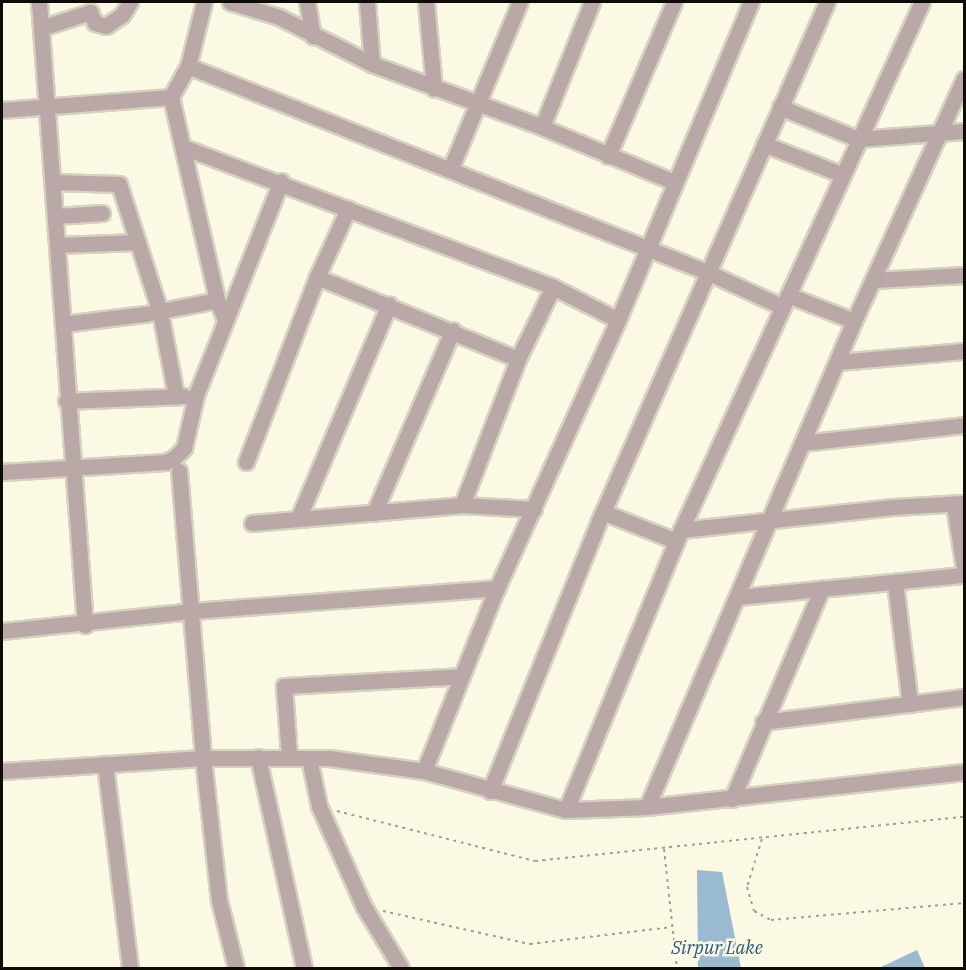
<!DOCTYPE html>
<style>
body{margin:0}
#map{position:relative;width:966px;height:970px;overflow:hidden;background:#fbf8e4;font-family:"IBM Plex Serif",serif}
div>[style]{position:absolute}
.water>*{inset:0;background:#9abad1}
.path>*{height:2px;margin-top:-1px;transform-origin:0;background:repeating-linear-gradient(90deg,#a3a092 0 3px,transparent 0 7.5px)}
.roads{filter:drop-shadow(2px 0 #d5d2c0) drop-shadow(-2px 0 #d5d2c0) drop-shadow(0 2px #d5d2c0) drop-shadow(0 -2px #d5d2c0)}
.minor>*{height:15px;margin:-7.5px;padding:0 7.5px;transform-origin:7.5px;border-radius:7.5px;background:#baa7a7}
span{translate:-50% -50%;white-space:nowrap;text-align:center;line-height:1.15;-webkit-text-stroke:5px #fbf8e4;paint-order:stroke}
.water-label{font-size:18px;color:#285c7d;font-style:italic}
.frame{position:absolute;inset:0;border:3px solid #0d0c06;pointer-events:none}
</style>
<div id="map">
<div class="water">
<i style="clip-path:polygon(697px 870px,722px 872px,741px 968px,698px 968px)"></i>
<i style="clip-path:polygon(917px 950px,925px 968px,879px 968px)"></i>
</div>
<div class="path">
<i style="left:337px;top:811px;width:204px;rotate:14.2deg"></i>
<i style="left:535px;top:861px;width:431px;rotate:-5.9deg"></i>
<i style="left:762px;top:839px;width:50px;rotate:107.4deg"></i>
<i style="left:747px;top:887px;width:25px;rotate:74deg"></i>
<i style="left:754px;top:911px;width:19px;rotate:28deg"></i>
<i style="left:771px;top:920px;width:194px;rotate:-5deg"></i>
<i style="left:664px;top:849px;width:120px;rotate:83.8deg"></i>
<i style="left:383px;top:911px;width:151px;rotate:12.7deg"></i>
<i style="left:530px;top:944px;width:143px;rotate:-6.8deg"></i>
</div>
<div class="roads">
<div class="minor">
<i style="left:39px;top:2px;width:625px;rotate:85.78deg"></i>
<i style="left:204px;top:2px;width:66px;rotate:104deg"></i>
<i style="left:188px;top:66px;width:35px;rotate:119deg"></i>
<i style="left:171px;top:97px;width:208px;rotate:77.2deg"></i>
<i style="left:217px;top:300px;width:22px;rotate:68deg"></i>
<i style="left:230px;top:2px;width:51px;rotate:17deg"></i>
<i style="left:279px;top:17px;width:104px;rotate:26.8deg"></i>
<i style="left:372px;top:64px;width:181px;rotate:20.3deg"></i>
<i style="left:542px;top:127px;width:143px;rotate:22.6deg"></i>
<i style="left:307px;top:2px;width:35px;rotate:80deg"></i>
<i style="left:367px;top:2px;width:62px;rotate:85.4deg"></i>
<i style="left:426px;top:2px;width:87px;rotate:84.7deg"></i>
<i style="left:41px;top:28px;width:52px;rotate:-18.1deg"></i>
<i style="left:90px;top:12px;width:12px;rotate:66deg"></i>
<i style="left:95px;top:23px;width:11px;rotate:15deg"></i>
<i style="left:106px;top:26px;width:19px;rotate:-35deg"></i>
<i style="left:122px;top:15px;width:15px;rotate:-58deg"></i>
<i style="left:188px;top:66px;width:558px;rotate:21.65deg"></i>
<i style="left:707px;top:272px;width:81px;rotate:24.7deg"></i>
<i style="left:780px;top:107px;width:84px;rotate:22.3deg"></i>
<i style="left:858px;top:139px;width:106px;rotate:-4.3deg"></i>
<i style="left:2px;top:110px;width:169px;rotate:-4.4deg"></i>
<i style="left:542px;top:127px;width:135px;rotate:-68.2deg"></i>
<i style="left:764px;top:144px;width:83px;rotate:21.3deg"></i>
<i style="left:183px;top:147px;width:396px;rotate:20.7deg"></i>
<i style="left:553px;top:287px;width:73px;rotate:26.9deg"></i>
<i style="left:608px;top:156px;width:168px;rotate:-66.8deg"></i>
<i style="left:450px;top:170px;width:182px;rotate:-67.4deg"></i>
<i style="left:54px;top:182px;width:65px;rotate:1.8deg"></i>
<i style="left:119px;top:184px;width:134px;rotate:72.2deg"></i>
<i style="left:160px;top:312px;width:86px;rotate:79.2deg"></i>
<i style="left:56px;top:216px;width:46px;rotate:-3.7deg"></i>
<i style="left:58px;top:245px;width:80px;rotate:-2.1deg"></i>
<i style="left:317px;top:277px;width:217px;rotate:22.2deg"></i>
<i style="left:874px;top:280px;width:90px;rotate:-3.2deg"></i>
<i style="left:788px;top:295px;width:71px;rotate:21.5deg"></i>
<i style="left:63px;top:324px;width:83px;rotate:-7deg"></i>
<i style="left:145px;top:314px;width:73px;rotate:-11deg"></i>
<i style="left:838px;top:362px;width:126px;rotate:-5deg"></i>
<i style="left:66px;top:401px;width:118px;rotate:-2.4deg"></i>
<i style="left:802px;top:443px;width:163px;rotate:-6.3deg"></i>
<i style="left:246px;top:462px;width:198px;rotate:-69deg"></i>
<i style="left:317px;top:277px;width:75px;rotate:-65.5deg"></i>
<i style="left:179px;top:471px;width:288px;rotate:85.2deg"></i>
<i style="left:203px;top:758px;width:143px;rotate:83.6deg"></i>
<i style="left:219px;top:900px;width:70px;rotate:76deg"></i>
<i style="left:2px;top:472px;width:164px;rotate:-3.5deg"></i>
<i style="left:166px;top:462px;width:9px;rotate:-27deg"></i>
<i style="left:174px;top:458px;width:14px;rotate:-45deg"></i>
<i style="left:184px;top:448px;width:54px;rotate:-77.2deg"></i>
<i style="left:196px;top:395px;width:230px;rotate:-68.3deg"></i>
<i style="left:462px;top:505px;width:156px;rotate:-69deg"></i>
<i style="left:518px;top:359px;width:80px;rotate:-64.1deg"></i>
<i style="left:954px;top:505px;width:65px;rotate:81.1deg"></i>
<i style="left:603px;top:512px;width:79px;rotate:21.7deg"></i>
<i style="left:374px;top:513px;width:199px;rotate:-66.7deg"></i>
<i style="left:298px;top:519px;width:233px;rotate:-67deg"></i>
<i style="left:252px;top:523px;width:211px;rotate:-4.9deg"></i>
<i style="left:462px;top:505px;width:72px;rotate:3.2deg"></i>
<i style="left:681px;top:530px;width:213px;rotate:-6.2deg"></i>
<i style="left:893px;top:507px;width:71px;rotate:-3.2deg"></i>
<i style="left:895px;top:583px;width:122px;rotate:82.9deg"></i>
<i style="left:738px;top:597px;width:227px;rotate:-5.6deg"></i>
<i style="left:2px;top:631px;width:192px;rotate:-6deg"></i>
<i style="left:193px;top:611px;width:305px;rotate:-4.3deg"></i>
<i style="left:763px;top:722px;width:203px;rotate:-7.1deg"></i>
<i style="left:289px;top:756px;width:70px;rotate:-94.1deg"></i>
<i style="left:284px;top:686px;width:178px;rotate:-3.2deg"></i>
<i style="left:258px;top:757px;width:216px;rotate:77.7deg"></i>
<i style="left:309px;top:758px;width:49px;rotate:78.2deg"></i>
<i style="left:319px;top:806px;width:111px;rotate:66deg"></i>
<i style="left:364px;top:907px;width:71px;rotate:58.8deg"></i>
<i style="left:105px;top:764px;width:206px;rotate:83deg"></i>
<i style="left:2px;top:771px;width:201px;rotate:-3.7deg"></i>
<i style="left:203px;top:758px;width:126px"></i>
<i style="left:329px;top:758px;width:96px;rotate:7.8deg"></i>
<i style="left:424px;top:771px;width:147px;rotate:15.4deg"></i>
<i style="left:566px;top:810px;width:81px;rotate:-2.1deg"></i>
<i style="left:647px;top:807px;width:319px;rotate:-6.3deg"></i>
<i style="left:424px;top:771px;width:197px;rotate:-68.3deg"></i>
<i style="left:497px;top:588px;width:294px;rotate:-65.7deg"></i>
<i style="left:618px;top:320px;width:345px;rotate:-67.3deg"></i>
<i style="left:490px;top:791px;width:301px;rotate:-68deg"></i>
<i style="left:603px;top:512px;width:557px;rotate:-66.29deg"></i>
<i style="left:732px;top:799px;width:229px;rotate:-66.9deg"></i>
<i style="left:647px;top:807px;width:528px;rotate:-66.93deg"></i>
<i style="left:854px;top:321px;width:266px;rotate:-65.6deg"></i>
<i style="left:566px;top:810px;width:303px;rotate:-67.7deg"></i>
<i style="left:681px;top:530px;width:580px;rotate:-65.47deg"></i>
</div>
</div>
<div class="water-label">
<span style="left:717px;top:948px">Sirpur Lake</span>
</div>
<div class="frame"></div>
</div>
